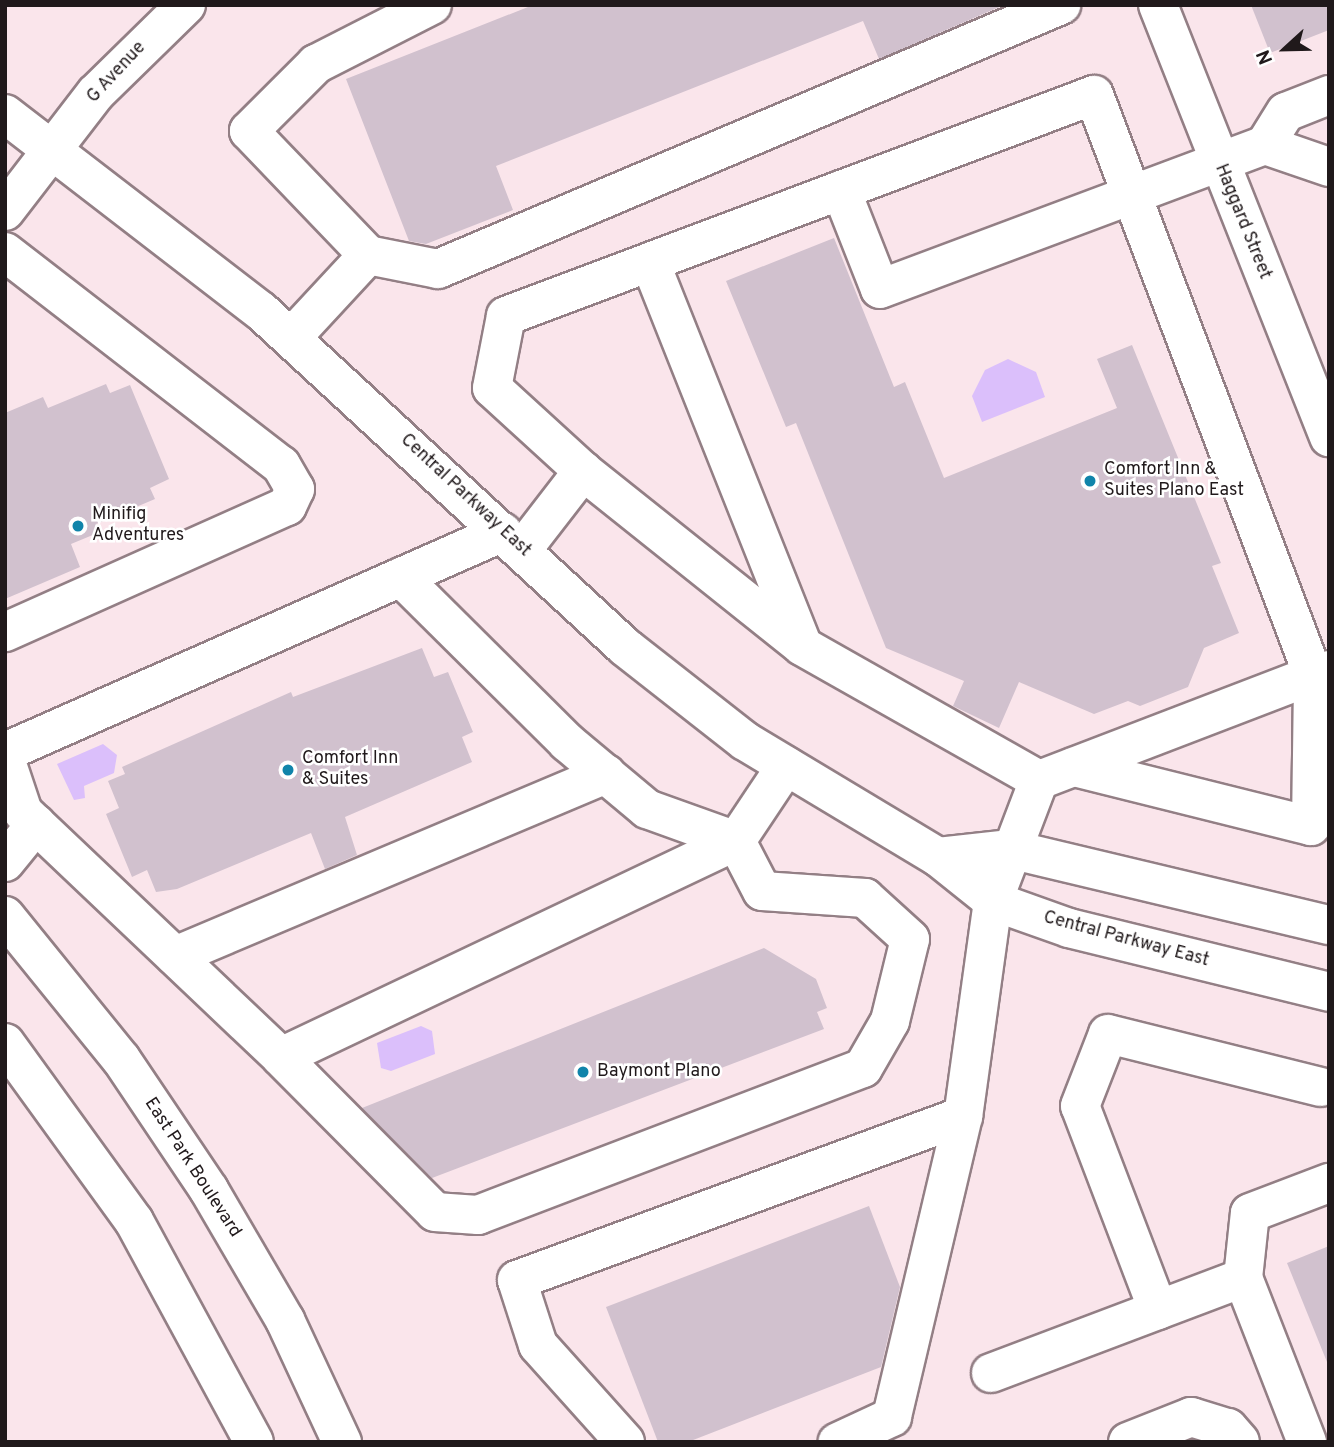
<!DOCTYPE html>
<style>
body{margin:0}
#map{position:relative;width:1334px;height:1447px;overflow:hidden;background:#fae5eb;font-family:Overpass,sans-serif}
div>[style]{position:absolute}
.water>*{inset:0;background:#dbbffb}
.building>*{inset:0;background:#d1c1ce}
.roads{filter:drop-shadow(2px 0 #937f85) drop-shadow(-2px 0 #937f85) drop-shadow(0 2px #937f85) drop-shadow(0 -2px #937f85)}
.minor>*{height:38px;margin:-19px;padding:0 19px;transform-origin:19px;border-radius:19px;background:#fff}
.major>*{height:38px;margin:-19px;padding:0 19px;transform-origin:19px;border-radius:19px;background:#fff}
.dots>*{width:19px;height:19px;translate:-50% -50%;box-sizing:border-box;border:4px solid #fff;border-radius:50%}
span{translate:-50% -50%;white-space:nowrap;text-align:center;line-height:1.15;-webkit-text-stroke:5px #fff;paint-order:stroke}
.street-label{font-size:18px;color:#20191b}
.poi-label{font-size:18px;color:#20191b}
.left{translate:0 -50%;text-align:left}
.frame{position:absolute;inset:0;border:7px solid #20191b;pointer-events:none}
.north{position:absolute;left:1250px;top:14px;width:70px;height:70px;-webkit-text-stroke:5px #fff;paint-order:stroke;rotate:248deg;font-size:19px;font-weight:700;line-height:28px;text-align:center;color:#20191b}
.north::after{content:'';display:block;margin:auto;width:24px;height:32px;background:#20191b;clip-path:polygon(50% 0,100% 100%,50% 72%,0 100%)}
</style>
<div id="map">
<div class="water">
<i style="clip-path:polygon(1008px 359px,1036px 372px,1045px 397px,982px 422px,972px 396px,985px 370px)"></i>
<i style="clip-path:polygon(103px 744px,117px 755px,114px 773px,84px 786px,85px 798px,74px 800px,57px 764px)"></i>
<i style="clip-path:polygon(421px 1026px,432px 1031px,435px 1054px,391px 1071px,381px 1068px,377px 1043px)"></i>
</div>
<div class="building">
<i style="clip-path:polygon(533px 5px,1004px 5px,879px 59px,863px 21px,496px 166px,513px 210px,426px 244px,409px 241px,346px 79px)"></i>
<i style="clip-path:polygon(1251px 5px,1329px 5px,1329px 30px,1270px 53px)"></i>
<i style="clip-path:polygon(834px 238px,894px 387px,905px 382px,944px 478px,1117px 408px,1097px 359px,1132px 345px,1221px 563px,1212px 566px,1239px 633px,1204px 648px,1188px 687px,1140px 706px,1128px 701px,1094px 714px,1019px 682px,999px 728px,953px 706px,964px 681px,886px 648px,796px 423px,786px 427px,726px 281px)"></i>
<i style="clip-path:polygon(106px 384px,110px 393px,130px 385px,169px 479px,150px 488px,155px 499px,96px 524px,100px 532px,71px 544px,80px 567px,5px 599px,5px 413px,43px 397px,48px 408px)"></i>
<i style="clip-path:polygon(422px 648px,434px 677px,448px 672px,473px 732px,462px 737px,472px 762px,345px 817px,357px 855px,325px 869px,311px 833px,177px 889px,156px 892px,147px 870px,132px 877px,106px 814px,119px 808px,108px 781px,125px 774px,122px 767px,291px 692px,293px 697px)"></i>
<i style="clip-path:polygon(764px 948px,816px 979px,827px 1008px,817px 1012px,824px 1029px,432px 1178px,362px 1108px)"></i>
<i style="clip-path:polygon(869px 1206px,900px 1287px,881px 1367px,688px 1442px,658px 1442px,606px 1307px)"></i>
<i style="clip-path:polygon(1329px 1246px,1329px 1362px,1327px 1362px,1287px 1263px)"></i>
</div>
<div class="roads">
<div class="minor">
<i style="left:1158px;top:5px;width:465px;rotate:68.4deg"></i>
<i style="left:5px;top:114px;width:323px;rotate:37.6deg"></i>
<i style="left:261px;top:311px;width:495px;rotate:42.7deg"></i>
<i style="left:625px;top:647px;width:152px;rotate:38.1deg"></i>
<i style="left:745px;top:741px;width:225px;rotate:31deg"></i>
<i style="left:938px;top:857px;width:70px;rotate:38.7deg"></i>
<i style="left:993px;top:901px;width:81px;rotate:19.6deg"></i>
<i style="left:1069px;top:928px;width:268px;rotate:13.8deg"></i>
<i style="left:1265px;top:145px;width:68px;rotate:19deg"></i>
<i style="left:841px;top:190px;width:106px;rotate:68.5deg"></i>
<i style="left:880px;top:289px;width:411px;rotate:-20.5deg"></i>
<i style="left:1265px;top:145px;width:39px;rotate:-58deg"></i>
<i style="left:1286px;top:112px;width:46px;rotate:-21.6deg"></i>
<i style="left:5px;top:211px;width:149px;rotate:-52.4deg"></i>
<i style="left:96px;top:93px;width:126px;rotate:-44.4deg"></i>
<i style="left:5px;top:252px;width:349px;rotate:37.7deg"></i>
<i style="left:281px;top:465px;width:28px;rotate:60deg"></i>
<i style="left:295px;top:489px;width:19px;rotate:115deg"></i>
<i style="left:287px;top:506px;width:309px;rotate:155.9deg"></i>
<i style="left:368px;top:255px;width:172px;rotate:-133.8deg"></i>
<i style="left:249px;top:131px;width:95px;rotate:-45deg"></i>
<i style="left:316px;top:64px;width:130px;rotate:-27deg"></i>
<i style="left:650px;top:262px;width:411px;rotate:68.3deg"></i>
<i style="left:292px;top:337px;width:112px;rotate:-47.2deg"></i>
<i style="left:368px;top:255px;width:71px;rotate:11.3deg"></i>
<i style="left:438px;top:269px;width:677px;rotate:-22.97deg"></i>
<i style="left:583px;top:471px;width:280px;rotate:38.6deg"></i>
<i style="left:802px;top:646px;width:272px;rotate:29.5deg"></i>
<i style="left:522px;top:550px;width:100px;rotate:-52.3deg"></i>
<i style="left:583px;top:471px;width:123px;rotate:-137.6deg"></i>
<i style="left:492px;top:388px;width:73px;rotate:-79deg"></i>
<i style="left:506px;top:316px;width:628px;rotate:-20.6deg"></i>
<i style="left:1094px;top:95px;width:620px;rotate:69.31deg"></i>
<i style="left:1313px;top:675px;width:293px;rotate:159deg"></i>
<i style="left:1039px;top:780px;width:129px;rotate:110.8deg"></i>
<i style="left:993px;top:901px;width:217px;rotate:97.9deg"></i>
<i style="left:963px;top:1116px;width:309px;rotate:103.3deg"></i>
<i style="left:892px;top:1417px;width:60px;rotate:155.2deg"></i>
<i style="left:5px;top:752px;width:544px;rotate:-23.83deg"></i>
<i style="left:5px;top:758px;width:57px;rotate:71.6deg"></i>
<i style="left:23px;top:812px;width:356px;rotate:43.5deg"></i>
<i style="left:281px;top:1057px;width:504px;rotate:-25.39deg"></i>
<i style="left:736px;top:841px;width:90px;rotate:-56.3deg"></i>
<i style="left:1074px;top:767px;width:244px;rotate:14deg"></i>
<i style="left:1311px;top:826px;width:151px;rotate:-89.2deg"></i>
<i style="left:1313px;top:675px;width:17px;rotate:-17deg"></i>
<i style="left:938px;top:857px;width:71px;rotate:-6.4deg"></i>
<i style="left:1009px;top:849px;width:329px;rotate:13.4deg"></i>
<i style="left:5px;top:862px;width:49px;rotate:-50.8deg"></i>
<i style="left:175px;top:956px;width:468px;rotate:-22.9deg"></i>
<i style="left:281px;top:1057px;width:218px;rotate:45.2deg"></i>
<i style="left:435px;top:1212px;width:43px;rotate:4deg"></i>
<i style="left:478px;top:1215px;width:412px;rotate:-20.9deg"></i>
<i style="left:863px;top:1068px;width:54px;rotate:-60.1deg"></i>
<i style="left:890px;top:1021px;width:84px;rotate:-76.3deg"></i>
<i style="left:910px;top:939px;width:61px;rotate:-137.7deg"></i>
<i style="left:865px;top:898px;width:103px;rotate:-176.1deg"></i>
<i style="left:762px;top:891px;width:56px;rotate:-117.5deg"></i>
<i style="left:736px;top:841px;width:95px;rotate:-160.2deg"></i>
<i style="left:647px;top:809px;width:104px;rotate:-140.1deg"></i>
<i style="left:567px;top:742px;width:234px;rotate:-135.2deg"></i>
<i style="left:1158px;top:1310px;width:218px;rotate:-110.9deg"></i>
<i style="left:1080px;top:1106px;width:77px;rotate:-68.7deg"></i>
<i style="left:1108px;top:1034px;width:219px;rotate:14deg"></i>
<i style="left:991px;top:1373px;width:269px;rotate:-20.7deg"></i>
<i style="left:625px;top:1442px;width:130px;rotate:-131.9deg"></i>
<i style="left:538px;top:1345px;width:68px;rotate:-107.9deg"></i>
<i style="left:517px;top:1280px;width:475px;rotate:-20.2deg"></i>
<i style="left:1128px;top:1442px;width:68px;rotate:-21.6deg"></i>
<i style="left:1191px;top:1417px;width:39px;rotate:17deg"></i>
<i style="left:1228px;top:1428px;width:18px;rotate:49deg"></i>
<i style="left:1307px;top:1442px;width:176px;rotate:-111.3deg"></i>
<i style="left:1243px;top:1278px;width:65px;rotate:-83.9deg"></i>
<i style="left:1250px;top:1213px;width:85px;rotate:-20.8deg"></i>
</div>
<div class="major">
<i style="left:5px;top:916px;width:184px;rotate:51deg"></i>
<i style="left:121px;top:1059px;width:158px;rotate:56.1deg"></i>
<i style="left:209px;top:1190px;width:151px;rotate:59.7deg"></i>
<i style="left:285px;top:1320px;width:135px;rotate:65deg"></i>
<i style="left:5px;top:1043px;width:220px;rotate:54.1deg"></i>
<i style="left:134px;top:1221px;width:251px;rotate:61.5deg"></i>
</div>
</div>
<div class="dots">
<i style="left:1090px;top:481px;background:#1084aa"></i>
<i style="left:78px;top:526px;background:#1084aa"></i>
<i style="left:288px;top:770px;background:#1084aa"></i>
<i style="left:583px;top:1072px;background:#1084aa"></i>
</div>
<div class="street-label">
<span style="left:117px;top:73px;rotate:-47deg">G Avenue</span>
<span style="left:1242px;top:222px;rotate:68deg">Haggard Street</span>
<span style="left:465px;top:496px;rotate:43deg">Central Parkway East</span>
<span style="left:1126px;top:940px;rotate:15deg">Central Parkway East</span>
<span style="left:192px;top:1168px;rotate:57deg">East Park Boulevard</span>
</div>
<div class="poi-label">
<span class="left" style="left:1104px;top:481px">Comfort Inn &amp;<br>Suites Plano East</span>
<span class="left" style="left:92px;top:526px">Minifig<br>Adventures</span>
<span class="left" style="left:302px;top:770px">Comfort Inn<br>&amp; Suites</span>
<span class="left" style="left:597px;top:1072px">Baymont Plano</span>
</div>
<div class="frame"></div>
<div class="north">N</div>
</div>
